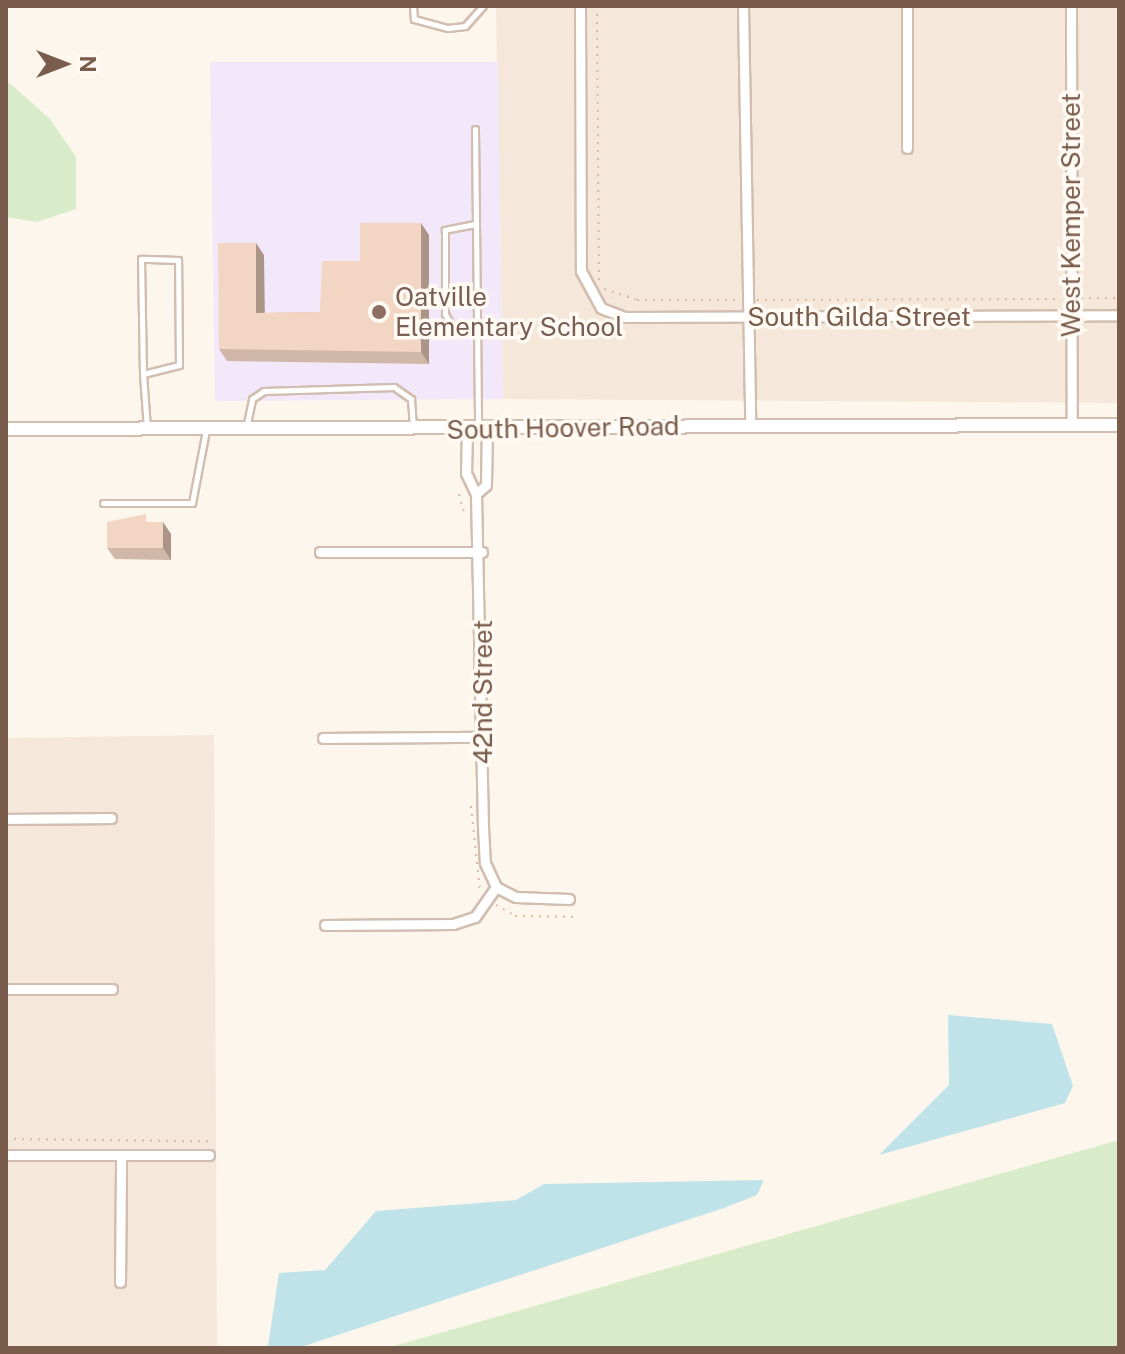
<!DOCTYPE html>
<style>
body{margin:0}
#map{position:relative;width:1125px;height:1354px;overflow:hidden;background:#fdf6ec;font-family:"Public Sans",sans-serif}
div>[style]{position:absolute}
.residential>*{inset:0;background:#f5e8da}
.education>*{inset:0;background:#f3e8fa}
.green>*{inset:0;background:#d8ecc9}
.water>*{inset:0;background:#bfe3e8}
.path>*{height:2px;margin-top:-1px;transform-origin:0;background:repeating-linear-gradient(90deg,#d9b8a5 0 2px,transparent 0 8px)}
.roads{filter:drop-shadow(2px 0 #d1beb0) drop-shadow(-2px 0 #d1beb0) drop-shadow(0 2px #d1beb0) drop-shadow(0 -2px #d1beb0)}
.service>*{height:5px;margin:-2.5px;padding:0 2.5px;transform-origin:2.5px;border-radius:2.5px;background:#fff}
.minor>*{height:9px;margin:-4.5px;padding:0 4.5px;transform-origin:4.5px;border-radius:4.5px;background:#fff}
.tertiary>*{height:12px;margin:-6px;padding:0 6px;transform-origin:6px;border-radius:6px;background:#fff}
.wall>*{inset:0;background:#d1b7a8}
.shaded-wall>*{inset:0;background:#aa9588}
.building>*{inset:0;background:#f3d5c3}
.dots>*{width:22px;height:22px;translate:-50% -50%;box-sizing:border-box;border:4px solid #fffaf3;border-radius:50%}
span{translate:-50% -50%;white-space:nowrap;text-align:center;line-height:1.15;-webkit-text-stroke:7px #fffaf3;paint-order:stroke}
.street-label{font-size:26px;color:#7a5c4d}
.education-label{font-size:26px;color:#785e54}
.left{translate:0 -50%;text-align:left}
.frame{position:absolute;inset:0;border:8px solid #7a5c4d;pointer-events:none}
.north{position:absolute;left:24px;top:24px;width:80px;height:80px;-webkit-text-stroke:6px #fffaf3;paint-order:stroke;rotate:90deg;font-size:22px;font-weight:700;line-height:32px;text-align:center;color:#7a5c4d}
.north::after{content:'';display:block;margin:auto;width:28px;height:36px;background:#7a5c4d;clip-path:polygon(50% 0,100% 100%,50% 72%,0 100%)}
</style>
<div id="map">
<div class="residential">
<i style="clip-path:polygon(496px 6px,1119px 6px,1119px 403px,503px 399px)"></i>
<i style="clip-path:polygon(214px 735px,217px 1348px,6px 1348px,6px 738px)"></i>
</div>
<div class="education">
<i style="clip-path:polygon(210px 62px,498px 62px,503px 399px,215px 401px)"></i>
</div>
<div class="green">
<i style="clip-path:polygon(6px 80px,50px 119px,76px 157px,76px 209px,37px 222px,6px 217px)"></i>
<i style="clip-path:polygon(1119px 1140px,1119px 1348px,387px 1348px)"></i>
</div>
<div class="water">
<i style="clip-path:polygon(948px 1015px,1052px 1024px,1073px 1086px,1065px 1103px,879px 1155px,949px 1085px)"></i>
<i style="clip-path:polygon(764px 1180px,757px 1195px,724px 1208px,298px 1348px,268px 1346px,279px 1273px,325px 1270px,376px 1211px,516px 1200px,544px 1184px)"></i>
</div>
<div class="path">
<i style="left:597px;top:6px;width:275px;rotate:89.6deg"></i>
<i style="left:604px;top:289px;width:35px;rotate:18deg"></i>
<i style="left:637px;top:300px;width:102px"></i>
<i style="left:1081px;top:298px;width:38px"></i>
<i style="left:757px;top:300px;width:302px;rotate:-0.2deg"></i>
<i style="left:459px;top:494px;width:23px;rotate:75deg"></i>
<i style="left:471px;top:806px;width:84px;rotate:83.9deg"></i>
<i style="left:496px;top:905px;width:22px;rotate:30deg"></i>
<i style="left:515px;top:916px;width:63px;rotate:0.9deg"></i>
<i style="left:6px;top:1139px;width:205px;rotate:0.6deg"></i>
</div>
<div class="roads">
<div class="service">
<i style="left:413px;top:6px;width:13px;rotate:86deg"></i>
<i style="left:414px;top:19px;width:35px;rotate:15deg"></i>
<i style="left:448px;top:28px;width:17px;rotate:-7deg"></i>
<i style="left:465px;top:26px;width:27px;rotate:-48deg"></i>
<i style="left:475px;top:129px;width:296px;rotate:89.4deg"></i>
<i style="left:475px;top:224px;width:31px;rotate:169deg"></i>
<i style="left:445px;top:230px;width:84px;rotate:90deg"></i>
<i style="left:445px;top:314px;width:13px;rotate:61deg"></i>
<i style="left:451px;top:325px;width:26px;rotate:7deg"></i>
<i style="left:143px;top:374px;width:37px;rotate:-14deg"></i>
<i style="left:179px;top:365px;width:105px;rotate:-90.5deg"></i>
<i style="left:178px;top:260px;width:37px;rotate:-178deg"></i>
<i style="left:141px;top:259px;width:115px;rotate:89deg"></i>
<i style="left:143px;top:374px;width:54px;rotate:85.8deg"></i>
<i style="left:246px;top:428px;width:30px;rotate:-78deg"></i>
<i style="left:252px;top:399px;width:14px;rotate:-34deg"></i>
<i style="left:264px;top:391px;width:130px;rotate:-1.8deg"></i>
<i style="left:394px;top:387px;width:21px;rotate:35deg"></i>
<i style="left:411px;top:399px;width:29px;rotate:86deg"></i>
<i style="left:103px;top:503px;width:89px"></i>
<i style="left:192px;top:503px;width:74px;rotate:-79.1deg"></i>
</div>
<div class="minor">
<i style="left:580px;top:6px;width:265px;rotate:89.8deg"></i>
<i style="left:581px;top:271px;width:42px;rotate:61.6deg"></i>
<i style="left:601px;top:308px;width:25px;rotate:21deg"></i>
<i style="left:624px;top:317px;width:495px;rotate:-0.2deg"></i>
<i style="left:743px;top:6px;width:420px;rotate:89deg"></i>
<i style="left:907px;top:6px;width:142px;rotate:90deg"></i>
<i style="left:1071px;top:6px;width:419px;rotate:89.9deg"></i>
<i style="left:467px;top:430px;width:43px;rotate:91.3deg"></i>
<i style="left:466px;top:473px;width:23px;rotate:65deg"></i>
<i style="left:476px;top:494px;width:13px;rotate:-42deg"></i>
<i style="left:486px;top:485px;width:56px;rotate:-89deg"></i>
<i style="left:476px;top:494px;width:333px;rotate:88.8deg"></i>
<i style="left:483px;top:827px;width:36px;rotate:87deg"></i>
<i style="left:485px;top:863px;width:26px;rotate:65deg"></i>
<i style="left:320px;top:552px;width:162px"></i>
<i style="left:323px;top:738px;width:160px;rotate:-0.4deg"></i>
<i style="left:6px;top:819px;width:105px;rotate:-0.5deg"></i>
<i style="left:496px;top:887px;width:22px;rotate:27deg"></i>
<i style="left:516px;top:897px;width:53px;rotate:2.2deg"></i>
<i style="left:325px;top:925px;width:128px;rotate:-0.4deg"></i>
<i style="left:453px;top:924px;width:23px;rotate:-18deg"></i>
<i style="left:475px;top:917px;width:37px;rotate:-55deg"></i>
<i style="left:6px;top:989px;width:106px"></i>
<i style="left:6px;top:1155px;width:203px"></i>
<i style="left:120px;top:1282px;width:127px;rotate:-89.5deg"></i>
</div>
<div class="tertiary">
<i style="left:6px;top:429px;width:1113px;rotate:-0.21deg"></i>
</div>
</div>
<div class="wall">
<i style="clip-path:polygon(429px 235px,429px 364px,227px 361px,219px 349px,264px 255px,264px 313px,320px 312px,360px 261px)"></i>
<i style="clip-path:polygon(151px 522px,171px 534px,171px 560px,115px 559px,107px 548px)"></i>
</div>
<div class="shaded-wall">
<i style="clip-path:polygon(421px 223px,429px 235px,429px 364px,421px 352px)"></i>
<i style="clip-path:polygon(256px 243px,264px 255px,265px 325px,256px 313px)"></i>
<i style="clip-path:polygon(163px 522px,171px 534px,171px 560px,163px 548px)"></i>
</div>
<div class="building">
<i style="clip-path:polygon(360px 223px,421px 223px,421px 352px,219px 349px,218px 243px,256px 243px,256px 313px,320px 312px,322px 261px,360px 261px)"></i>
<i style="clip-path:polygon(146px 514px,146px 522px,163px 522px,163px 548px,107px 548px,107px 522px)"></i>
</div>
<div class="dots">
<i style="left:379px;top:312px;background:#8d6e63"></i>
</div>
<div class="street-label">
<span style="left:1071px;top:215px;rotate:-90deg">West Kemper Street</span>
<span style="left:859px;top:317px">South Gilda Street</span>
<span style="left:563px;top:428px;rotate:-1deg">South Hoover Road</span>
<span style="left:483px;top:692px;rotate:-90deg">42nd Street</span>
</div>
<div class="education-label">
<span class="left" style="left:395px;top:312px">Oatville<br>Elementary School</span>
</div>
<div class="frame"></div>
<div class="north">N</div>
</div>
